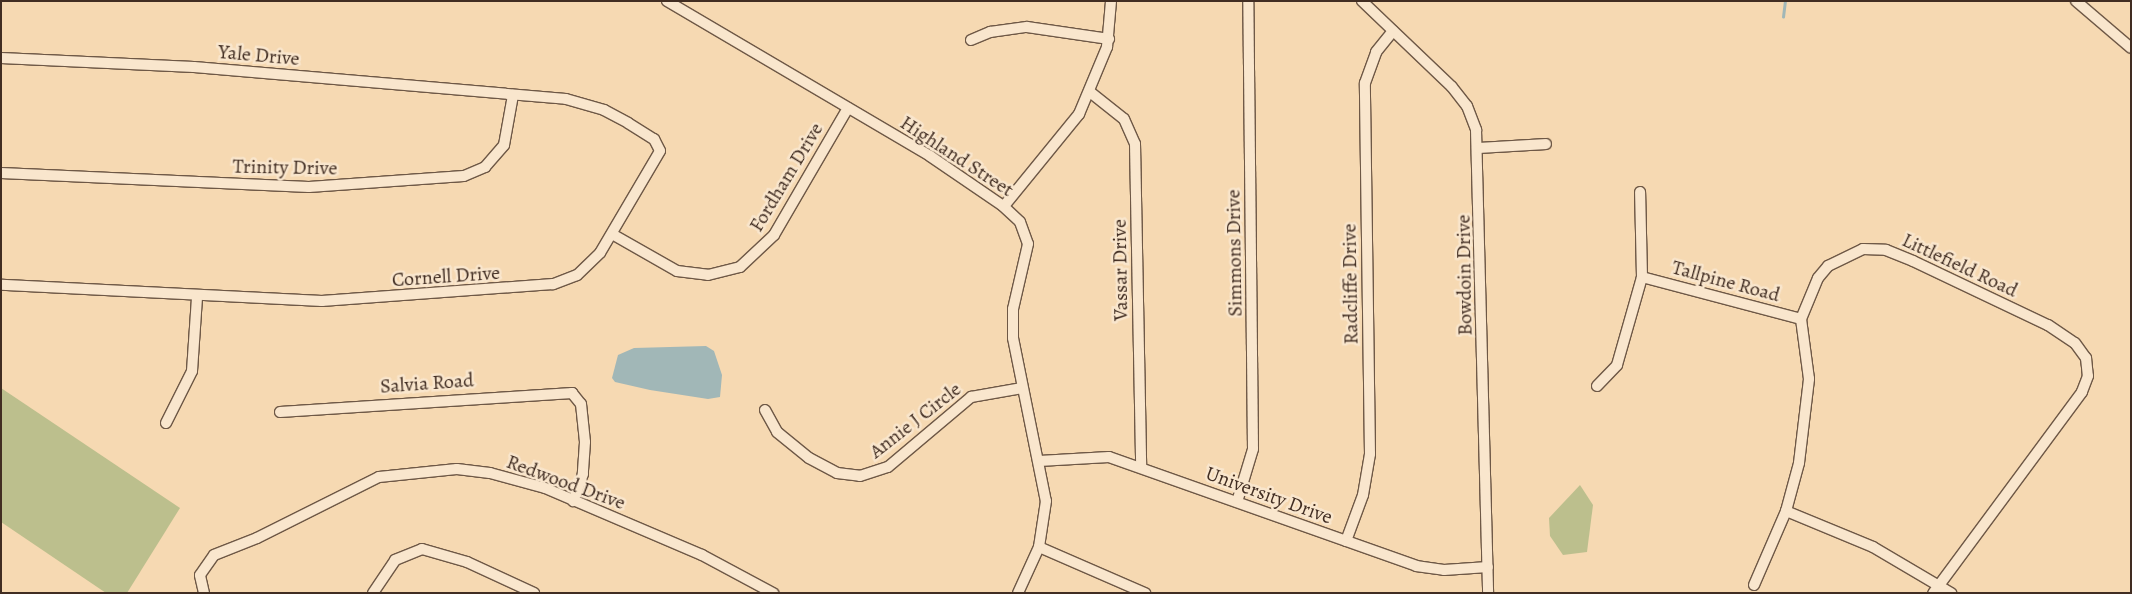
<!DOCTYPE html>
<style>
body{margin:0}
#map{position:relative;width:2132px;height:594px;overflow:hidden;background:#f6d9b2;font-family:Alegreya,serif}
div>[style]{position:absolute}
.green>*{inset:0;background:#bcbf8d}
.water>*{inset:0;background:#a1b7b7}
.stream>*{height:2.5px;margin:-1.25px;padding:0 1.25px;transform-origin:1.25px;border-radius:1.25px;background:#a1b7b7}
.roads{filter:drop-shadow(1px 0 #6e5846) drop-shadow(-1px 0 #6e5846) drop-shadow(0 1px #6e5846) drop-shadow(0 -1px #6e5846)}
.minor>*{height:10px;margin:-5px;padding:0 5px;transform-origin:5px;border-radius:5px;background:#f9e6cd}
span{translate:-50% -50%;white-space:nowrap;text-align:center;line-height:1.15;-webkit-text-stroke:5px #f9e6cd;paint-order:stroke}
.street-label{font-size:20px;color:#412d22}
.frame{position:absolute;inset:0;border:2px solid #412d22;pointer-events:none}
</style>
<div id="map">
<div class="green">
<i style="clip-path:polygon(1px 388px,180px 508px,127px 593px,106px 593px,1px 522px)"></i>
<i style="clip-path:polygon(1580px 485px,1593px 505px,1587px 552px,1563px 555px,1550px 536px,1549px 518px)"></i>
</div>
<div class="water">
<i style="clip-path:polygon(706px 346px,714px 351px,722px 375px,720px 397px,708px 399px,650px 390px,615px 382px,612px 378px,618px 355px,634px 348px)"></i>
</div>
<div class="stream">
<i style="left:1783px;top:17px;width:16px;rotate:-83deg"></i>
</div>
<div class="roads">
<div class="minor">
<i style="left:667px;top:1px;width:305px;rotate:30.5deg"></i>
<i style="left:930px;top:156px;width:88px;rotate:34.4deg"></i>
<i style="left:1003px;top:206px;width:23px;rotate:43deg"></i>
<i style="left:1020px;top:222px;width:23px;rotate:70deg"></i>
<i style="left:1028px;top:244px;width:67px;rotate:103deg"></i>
<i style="left:1013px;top:309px;width:29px;rotate:90deg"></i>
<i style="left:1013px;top:338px;width:166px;rotate:78.6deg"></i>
<i style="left:1046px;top:501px;width:47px;rotate:98.7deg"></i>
<i style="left:1039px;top:547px;width:116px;rotate:23.5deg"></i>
<i style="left:1362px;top:1px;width:124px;rotate:43.7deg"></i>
<i style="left:1452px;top:87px;width:24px;rotate:52deg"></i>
<i style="left:1467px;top:106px;width:26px;rotate:69deg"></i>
<i style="left:1476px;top:130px;width:463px;rotate:88.5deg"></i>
<i style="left:2076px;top:1px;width:72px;rotate:40.5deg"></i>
<i style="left:971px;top:40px;width:21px;rotate:-23deg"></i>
<i style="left:990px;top:32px;width:37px;rotate:-8deg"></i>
<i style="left:1027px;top:27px;width:83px;rotate:8.3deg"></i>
<i style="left:1px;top:58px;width:193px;rotate:2.7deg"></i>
<i style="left:194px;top:67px;width:373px;rotate:4.9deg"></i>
<i style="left:566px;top:99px;width:40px;rotate:16deg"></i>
<i style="left:604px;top:110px;width:27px;rotate:28deg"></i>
<i style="left:628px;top:123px;width:31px;rotate:32deg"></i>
<i style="left:654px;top:139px;width:13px;rotate:63deg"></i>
<i style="left:660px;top:151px;width:118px;rotate:120.5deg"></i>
<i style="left:600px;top:253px;width:32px;rotate:136deg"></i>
<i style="left:577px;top:275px;width:26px;rotate:159deg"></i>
<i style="left:553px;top:284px;width:232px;rotate:175.8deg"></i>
<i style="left:322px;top:301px;width:321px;rotate:-177.1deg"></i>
<i style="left:1090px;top:92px;width:43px;rotate:38.5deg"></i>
<i style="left:1124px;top:119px;width:27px;rotate:66deg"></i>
<i style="left:1135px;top:144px;width:323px;rotate:88.9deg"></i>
<i style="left:1479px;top:148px;width:67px;rotate:-3.4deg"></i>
<i style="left:1px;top:173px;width:308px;rotate:2.6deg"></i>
<i style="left:309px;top:187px;width:155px;rotate:-4.1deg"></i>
<i style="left:464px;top:176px;width:23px;rotate:-23deg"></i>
<i style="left:485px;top:167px;width:29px;rotate:-49deg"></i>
<i style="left:504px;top:145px;width:51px;rotate:-79.8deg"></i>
<i style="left:1004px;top:206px;width:119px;rotate:-50.8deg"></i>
<i style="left:1079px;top:114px;width:73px;rotate:-67.3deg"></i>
<i style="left:1107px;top:47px;width:46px;rotate:-85deg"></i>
<i style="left:612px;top:234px;width:75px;rotate:29.6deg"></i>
<i style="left:677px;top:271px;width:31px;rotate:7deg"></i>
<i style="left:708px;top:275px;width:33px;rotate:-14deg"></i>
<i style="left:740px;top:267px;width:47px;rotate:-43.3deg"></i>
<i style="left:774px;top:235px;width:147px;rotate:-59.8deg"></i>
<i style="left:1642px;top:277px;width:164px;rotate:14.8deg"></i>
<i style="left:1597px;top:386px;width:29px;rotate:-46deg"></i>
<i style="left:1617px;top:365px;width:91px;rotate:-74.1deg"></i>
<i style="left:1642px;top:277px;width:85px;rotate:-91.3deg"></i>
<i style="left:765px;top:410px;width:25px;rotate:61deg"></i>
<i style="left:777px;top:432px;width:41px;rotate:39.1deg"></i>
<i style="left:809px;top:458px;width:32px;rotate:28deg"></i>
<i style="left:837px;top:473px;width:23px;rotate:7deg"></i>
<i style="left:860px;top:476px;width:29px;rotate:-18deg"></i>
<i style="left:888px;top:467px;width:109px;rotate:-40.1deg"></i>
<i style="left:971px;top:397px;width:52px;rotate:-10deg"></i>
<i style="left:280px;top:412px;width:293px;rotate:-3.7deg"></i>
<i style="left:572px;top:393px;width:14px;rotate:51deg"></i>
<i style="left:581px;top:404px;width:38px;rotate:84deg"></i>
<i style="left:585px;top:442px;width:32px;rotate:94deg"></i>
<i style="left:583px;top:474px;width:29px;rotate:110deg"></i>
<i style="left:166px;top:423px;width:58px;rotate:-63.4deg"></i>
<i style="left:192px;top:371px;width:74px;rotate:-86.1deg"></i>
<i style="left:1039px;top:461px;width:70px;rotate:-3.3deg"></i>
<i style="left:1109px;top:457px;width:326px;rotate:19.5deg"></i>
<i style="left:1416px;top:566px;width:28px;rotate:8deg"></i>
<i style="left:1444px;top:570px;width:44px;rotate:-3.9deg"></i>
<i style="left:1237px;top:502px;width:55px;rotate:-73.2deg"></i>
<i style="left:1253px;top:449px;width:448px;rotate:-90.6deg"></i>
<i style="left:1786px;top:511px;width:94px;rotate:22.5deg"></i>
<i style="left:1873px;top:547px;width:91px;rotate:30.5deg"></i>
<i style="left:1346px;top:541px;width:49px;rotate:-69.7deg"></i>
<i style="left:1363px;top:495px;width:42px;rotate:-80.3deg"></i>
<i style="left:1370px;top:454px;width:371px;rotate:-90.8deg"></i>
<i style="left:1365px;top:83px;width:33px;rotate:-70deg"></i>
<i style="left:1376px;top:52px;width:27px;rotate:-51deg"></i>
<i style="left:1754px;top:585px;width:81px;rotate:-66.6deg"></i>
<i style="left:1786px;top:511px;width:50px;rotate:-74.8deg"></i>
<i style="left:1799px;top:463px;width:85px;rotate:-83.2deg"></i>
<i style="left:1809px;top:379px;width:61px;rotate:-97.6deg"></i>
<i style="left:1801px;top:319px;width:44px;rotate:-67.5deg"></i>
<i style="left:1818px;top:278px;width:16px;rotate:-50deg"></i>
<i style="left:1828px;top:266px;width:39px;rotate:-26deg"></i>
<i style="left:1863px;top:249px;width:23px;rotate:2deg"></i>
<i style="left:1886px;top:250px;width:29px;rotate:22deg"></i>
<i style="left:1913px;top:261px;width:149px;rotate:25.4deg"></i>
<i style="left:2048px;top:325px;width:32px;rotate:34deg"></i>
<i style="left:2075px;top:343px;width:19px;rotate:54deg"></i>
<i style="left:2086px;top:358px;width:18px;rotate:84deg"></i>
<i style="left:2088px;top:376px;width:17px;rotate:111deg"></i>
<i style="left:2082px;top:392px;width:250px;rotate:126.5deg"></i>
<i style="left:204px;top:593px;width:18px;rotate:-103deg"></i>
<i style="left:200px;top:575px;width:24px;rotate:-55deg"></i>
<i style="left:214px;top:555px;width:46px;rotate:-21.6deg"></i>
<i style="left:257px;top:538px;width:136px;rotate:-26.6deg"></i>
<i style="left:379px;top:477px;width:78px;rotate:-5.9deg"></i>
<i style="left:457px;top:469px;width:33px;rotate:7deg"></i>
<i style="left:490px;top:473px;width:57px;rotate:15.3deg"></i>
<i style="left:545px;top:488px;width:171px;rotate:23.1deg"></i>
<i style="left:702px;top:555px;width:81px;rotate:28.2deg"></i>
<i style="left:373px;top:593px;width:40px;rotate:-56deg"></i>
<i style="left:395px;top:560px;width:29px;rotate:-22deg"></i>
<i style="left:422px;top:549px;width:47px;rotate:16.1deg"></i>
<i style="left:467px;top:562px;width:74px;rotate:24.8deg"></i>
<i style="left:1018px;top:593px;width:51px;rotate:-65.5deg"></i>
</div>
</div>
<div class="street-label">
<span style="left:259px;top:55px;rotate:5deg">Yale Drive</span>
<span style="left:957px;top:156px;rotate:33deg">Highland Street</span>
<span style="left:285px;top:167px;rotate:1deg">Trinity Drive</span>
<span style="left:786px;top:177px;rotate:-59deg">Fordham Drive</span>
<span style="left:1234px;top:253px;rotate:-91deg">Simmons Drive</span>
<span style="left:1960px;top:265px;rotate:25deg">Littlefield Road</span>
<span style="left:1120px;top:270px;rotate:-91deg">Vassar Drive</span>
<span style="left:1464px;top:275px;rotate:-91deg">Bowdoin Drive</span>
<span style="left:446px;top:276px;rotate:-4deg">Cornell Drive</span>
<span style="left:1726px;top:281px;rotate:15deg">Tallpine Road</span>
<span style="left:1350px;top:284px;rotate:-91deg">Radcliffe Drive</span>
<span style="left:427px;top:383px;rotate:-4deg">Salvia Road</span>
<span style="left:915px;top:420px;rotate:-38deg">Annie J Circle</span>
<span style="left:566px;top:482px;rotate:20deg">Redwood Drive</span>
<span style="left:1269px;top:495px;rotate:20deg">University Drive</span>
</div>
<div class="frame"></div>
</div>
